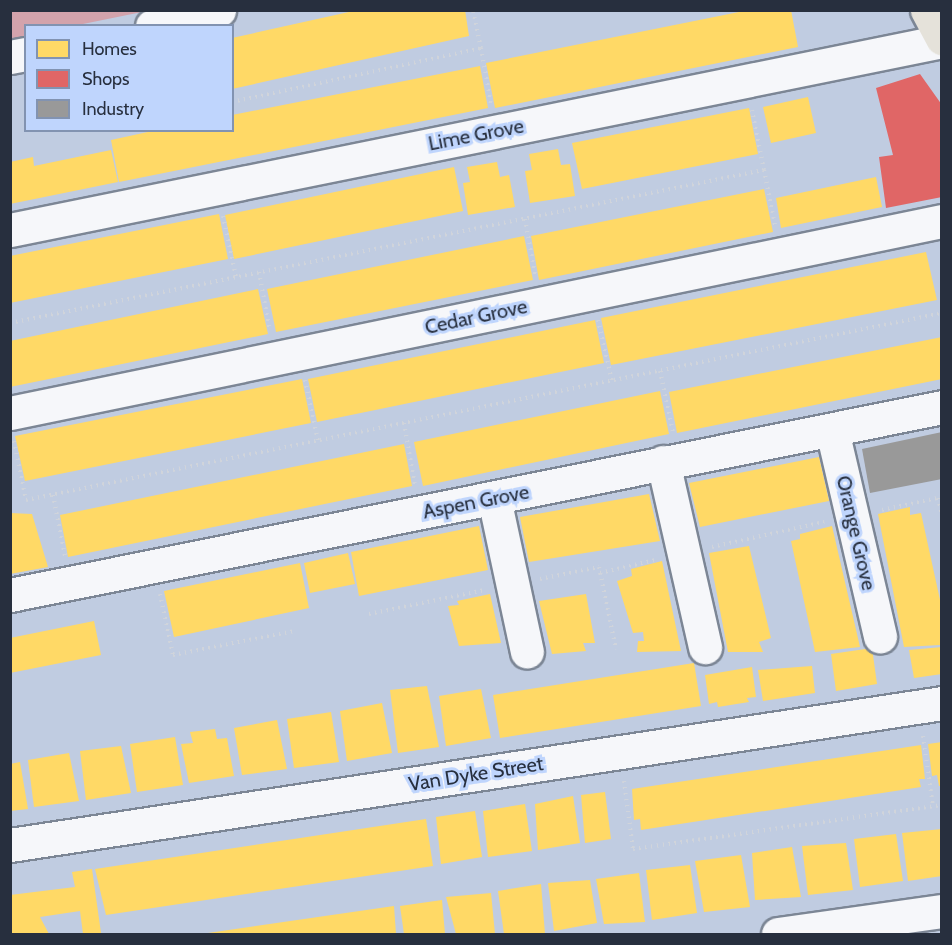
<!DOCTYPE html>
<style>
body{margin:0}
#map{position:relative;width:952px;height:945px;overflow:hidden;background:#c0cce1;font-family:Cabin,sans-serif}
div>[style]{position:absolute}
.green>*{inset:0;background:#d3a3ac}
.homes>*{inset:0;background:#ffd966}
.shops>*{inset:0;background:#e06666}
.industry>*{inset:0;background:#999}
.path>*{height:4px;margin-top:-2px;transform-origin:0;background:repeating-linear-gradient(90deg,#d0d4db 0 1.5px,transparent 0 6px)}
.roads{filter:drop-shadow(2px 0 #7c8695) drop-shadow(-2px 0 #7c8695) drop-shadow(0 2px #7c8695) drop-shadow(0 -2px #7c8695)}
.minor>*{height:33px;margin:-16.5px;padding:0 16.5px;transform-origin:16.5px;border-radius:16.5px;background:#f6f7fa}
.major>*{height:33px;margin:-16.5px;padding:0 16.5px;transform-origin:16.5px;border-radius:16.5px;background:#e5e2da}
span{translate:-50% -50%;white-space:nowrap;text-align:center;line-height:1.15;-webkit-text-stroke:6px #bfd5fd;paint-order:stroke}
.street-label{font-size:20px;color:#272f3e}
.frame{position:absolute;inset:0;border:12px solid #272f3e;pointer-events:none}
.legend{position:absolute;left:24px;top:24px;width:210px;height:108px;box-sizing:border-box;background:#bfd5fd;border:2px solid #8293b1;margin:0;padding:8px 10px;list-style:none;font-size:18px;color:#272f3e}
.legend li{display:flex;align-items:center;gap:12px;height:30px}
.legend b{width:30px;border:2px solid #8293b1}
</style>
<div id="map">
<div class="green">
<i style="clip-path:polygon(10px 11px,147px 11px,78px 25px,26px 26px,25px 37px,11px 40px)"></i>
</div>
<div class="homes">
<i style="clip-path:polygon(358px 10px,465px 10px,469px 36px,232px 89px,232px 38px)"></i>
<i style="clip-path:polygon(749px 10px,791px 10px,798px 47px,495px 108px,486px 63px)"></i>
<i style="clip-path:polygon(480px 66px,488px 108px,119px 182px,111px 140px,157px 130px,232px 130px,232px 115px)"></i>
<i style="clip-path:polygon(808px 97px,816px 133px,771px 143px,763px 107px)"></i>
<i style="clip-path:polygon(749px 108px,758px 154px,582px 189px,572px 143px)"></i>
<i style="clip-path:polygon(558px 149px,561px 165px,570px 164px,575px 196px,530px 203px,525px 171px,532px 170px,529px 154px)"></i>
<i style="clip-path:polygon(111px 150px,118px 182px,10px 204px,10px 162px,33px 157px,34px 166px)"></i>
<i style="clip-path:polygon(497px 162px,500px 177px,509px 175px,515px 207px,468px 215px,463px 183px,470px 182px,467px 167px)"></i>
<i style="clip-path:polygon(454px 167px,463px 211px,234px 259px,225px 215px)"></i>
<i style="clip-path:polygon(876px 177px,882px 207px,781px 228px,776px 198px)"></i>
<i style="clip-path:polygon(764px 189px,773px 232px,539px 280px,531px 236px)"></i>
<i style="clip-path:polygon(219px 214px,228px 259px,10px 303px,10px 256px)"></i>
<i style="clip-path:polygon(524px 236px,533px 280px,276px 332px,267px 289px)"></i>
<i style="clip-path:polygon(926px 252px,937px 300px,611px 365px,601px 318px)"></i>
<i style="clip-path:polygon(258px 289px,268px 334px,10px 387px,10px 341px)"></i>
<i style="clip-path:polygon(595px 320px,604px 363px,317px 422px,308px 379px)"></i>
<i style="clip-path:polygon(942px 337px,942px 379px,677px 433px,669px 392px)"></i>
<i style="clip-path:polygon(302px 379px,311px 423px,25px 481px,15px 436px)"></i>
<i style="clip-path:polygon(660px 391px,669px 434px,423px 486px,414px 442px)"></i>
<i style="clip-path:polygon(404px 444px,412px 486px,68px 557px,60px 515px)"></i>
<i style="clip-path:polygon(819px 457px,829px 501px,700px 527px,689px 483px)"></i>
<i style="clip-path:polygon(649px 494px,660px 541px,529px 562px,520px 517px)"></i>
<i style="clip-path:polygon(910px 507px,910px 515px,921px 513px,942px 609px,940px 645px,904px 647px,878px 514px)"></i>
<i style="clip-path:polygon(10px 513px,32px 514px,48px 567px,10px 574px)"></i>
<i style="clip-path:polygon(479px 526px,488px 570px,359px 596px,351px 552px)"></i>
<i style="clip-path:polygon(832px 526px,860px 647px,815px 652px,791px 541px,800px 539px,800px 534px)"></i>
<i style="clip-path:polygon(749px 546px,771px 638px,759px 642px,763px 652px,728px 652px,709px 553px)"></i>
<i style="clip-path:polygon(348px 553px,355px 584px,310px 593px,304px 563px)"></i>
<i style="clip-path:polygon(662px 561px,681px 651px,637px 652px,638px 641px,644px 641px,643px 632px,633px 633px,617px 581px,632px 576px,631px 569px)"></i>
<i style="clip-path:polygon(300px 563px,309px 608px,174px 637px,164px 591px)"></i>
<i style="clip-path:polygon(490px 594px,501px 643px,459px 646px,448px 606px,459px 605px,457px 601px)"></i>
<i style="clip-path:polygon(586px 594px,595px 643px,583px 643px,586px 651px,552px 654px,539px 601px)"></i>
<i style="clip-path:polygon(94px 621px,101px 655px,10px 673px,10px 638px)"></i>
<i style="clip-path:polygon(942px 647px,942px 674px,914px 678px,909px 650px)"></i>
<i style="clip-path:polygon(872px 648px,877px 684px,836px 691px,831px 654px)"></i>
<i style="clip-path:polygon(694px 663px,701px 706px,500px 738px,493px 695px)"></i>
<i style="clip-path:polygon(812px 666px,815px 693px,763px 701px,758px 670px)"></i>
<i style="clip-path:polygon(752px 667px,756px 697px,747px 698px,749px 702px,718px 707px,717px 702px,709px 704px,705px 675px)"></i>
<i style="clip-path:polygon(427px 686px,439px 747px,398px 753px,390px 690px)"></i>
<i style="clip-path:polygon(481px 689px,491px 738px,446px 746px,439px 696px)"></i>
<i style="clip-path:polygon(382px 703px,392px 753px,347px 761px,340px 711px)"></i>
<i style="clip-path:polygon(331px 712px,339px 762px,294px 768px,287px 719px)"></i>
<i style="clip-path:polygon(277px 720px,287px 769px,242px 775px,234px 728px)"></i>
<i style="clip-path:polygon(215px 729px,217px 739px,227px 738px,234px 776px,189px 783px,181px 744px,193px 743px,190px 732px)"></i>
<i style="clip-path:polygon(175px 737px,183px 785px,137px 792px,130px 744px)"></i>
<i style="clip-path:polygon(942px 742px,942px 786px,939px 786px,937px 775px,932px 776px,928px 744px)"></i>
<i style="clip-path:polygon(921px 745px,925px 779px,919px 779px,921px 787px,641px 830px,640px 819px,634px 820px,632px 789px)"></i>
<i style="clip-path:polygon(121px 746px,131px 793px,86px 800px,80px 751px)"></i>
<i style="clip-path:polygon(69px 753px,79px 801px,34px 807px,28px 760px)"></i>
<i style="clip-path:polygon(20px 762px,28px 809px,10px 811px,10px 764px)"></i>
<i style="clip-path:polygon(605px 792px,611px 839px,585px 843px,581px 795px)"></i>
<i style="clip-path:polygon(573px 796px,580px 843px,538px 850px,535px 804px)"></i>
<i style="clip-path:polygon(525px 804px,532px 851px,488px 857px,483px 811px)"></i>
<i style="clip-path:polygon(475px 811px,482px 857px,441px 864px,436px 817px)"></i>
<i style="clip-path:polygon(426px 819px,433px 866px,106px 915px,95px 869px)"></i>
<i style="clip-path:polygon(942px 829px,942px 876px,908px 881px,902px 833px)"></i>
<i style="clip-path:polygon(896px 834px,903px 881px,860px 887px,854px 839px)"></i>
<i style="clip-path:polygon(846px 843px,853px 890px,808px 895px,802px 846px)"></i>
<i style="clip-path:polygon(792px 847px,801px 897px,755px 900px,752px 853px)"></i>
<i style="clip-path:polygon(741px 855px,750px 907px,704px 912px,695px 861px)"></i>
<i style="clip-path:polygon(690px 865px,697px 913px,652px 920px,646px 870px)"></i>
<i style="clip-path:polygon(92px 869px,101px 933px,83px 934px,80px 911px,40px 917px,49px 934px,10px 934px,10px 895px,75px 887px,72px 872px)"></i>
<i style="clip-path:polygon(639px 873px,645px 922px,604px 924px,596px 879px)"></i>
<i style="clip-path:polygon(590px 880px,597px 923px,554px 931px,548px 883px)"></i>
<i style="clip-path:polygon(541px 884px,545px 934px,504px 934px,498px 891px)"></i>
<i style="clip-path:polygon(491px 893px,495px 934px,456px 934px,446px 897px)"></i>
<i style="clip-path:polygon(442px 900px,445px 934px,404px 934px,400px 906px)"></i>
<i style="clip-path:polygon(394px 906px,396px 934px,208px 934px,208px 933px)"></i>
</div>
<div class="shops">
<i style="clip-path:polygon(920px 74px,942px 105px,942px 197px,886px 208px,879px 157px,893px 155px,876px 88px)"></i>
</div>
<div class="industry">
<i style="clip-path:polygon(942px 432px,942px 479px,870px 493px,862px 449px)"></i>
</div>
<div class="path">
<i style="left:481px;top:48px;width:57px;rotate:79.9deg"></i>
<i style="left:232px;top:102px;width:255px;rotate:-12.2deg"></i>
<i style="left:481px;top:48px;width:39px;rotate:-102deg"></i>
<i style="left:764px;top:170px;width:56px;rotate:78.7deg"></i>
<i style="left:223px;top:216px;width:62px;rotate:78deg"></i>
<i style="left:525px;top:219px;width:56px;rotate:79.7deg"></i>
<i style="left:259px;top:272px;width:60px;rotate:79.4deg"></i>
<i style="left:598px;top:320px;width:63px;rotate:77.1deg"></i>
<i style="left:10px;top:323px;width:769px;rotate:-11.47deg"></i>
<i style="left:764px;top:170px;width:61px;rotate:-101.3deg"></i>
<i style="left:660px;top:371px;width:62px;rotate:78deg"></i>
<i style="left:305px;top:380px;width:62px;rotate:78deg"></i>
<i style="left:404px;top:423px;width:63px;rotate:79.9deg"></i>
<i style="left:14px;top:441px;width:60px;rotate:78.5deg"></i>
<i style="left:26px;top:500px;width:935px;rotate:-11.54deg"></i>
<i style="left:53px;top:495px;width:62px;rotate:78.9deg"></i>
<i style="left:938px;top:498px;width:18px;rotate:77deg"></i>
<i style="left:882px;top:510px;width:61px;rotate:-12.2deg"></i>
<i style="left:712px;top:547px;width:115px;rotate:-12.6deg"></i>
<i style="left:600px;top:573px;width:57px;rotate:-13.3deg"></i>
<i style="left:540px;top:579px;width:60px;rotate:-11.5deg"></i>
<i style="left:599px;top:567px;width:84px;rotate:78.3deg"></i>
<i style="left:160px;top:594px;width:62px;rotate:78deg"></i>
<i style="left:173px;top:655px;width:123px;rotate:-11.2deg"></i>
<i style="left:369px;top:614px;width:118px;rotate:-11.7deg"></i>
<i style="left:923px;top:736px;width:71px;rotate:81.9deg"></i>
<i style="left:624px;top:781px;width:69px;rotate:82.5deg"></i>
<i style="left:633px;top:849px;width:312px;rotate:-8.1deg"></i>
</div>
<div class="roads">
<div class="minor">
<i style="left:152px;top:26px;width:69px;rotate:-13.4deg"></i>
<i style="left:10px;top:57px;width:16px;rotate:-11deg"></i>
<i style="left:10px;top:230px;width:951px;rotate:-11.46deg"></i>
<i style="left:10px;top:413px;width:952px;rotate:-11.64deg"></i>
<i style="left:832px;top:430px;width:212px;rotate:76.9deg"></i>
<i style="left:663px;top:462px;width:190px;rotate:77.2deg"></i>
<i style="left:494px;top:498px;width:157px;rotate:77.9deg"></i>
<i style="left:10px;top:595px;width:951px;rotate:-11.4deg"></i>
<i style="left:10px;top:845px;width:943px;rotate:-8.66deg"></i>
<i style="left:778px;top:934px;width:166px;rotate:-8deg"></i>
</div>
<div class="major">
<i style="left:927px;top:10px;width:32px;rotate:62deg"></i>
</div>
</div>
<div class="street-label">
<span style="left:476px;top:135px;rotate:-11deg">Lime Grove</span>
<span style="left:476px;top:317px;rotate:-12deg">Cedar Grove</span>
<span style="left:476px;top:502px;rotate:-11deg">Aspen Grove</span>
<span style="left:856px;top:533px;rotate:77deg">Orange Grove</span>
<span style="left:476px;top:774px;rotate:-9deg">Van Dyke Street</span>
</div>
<div class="frame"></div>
<ul class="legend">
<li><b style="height:16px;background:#ffd966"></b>Homes</li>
<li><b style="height:16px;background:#e06666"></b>Shops</li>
<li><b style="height:16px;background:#999"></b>Industry</li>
</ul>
</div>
